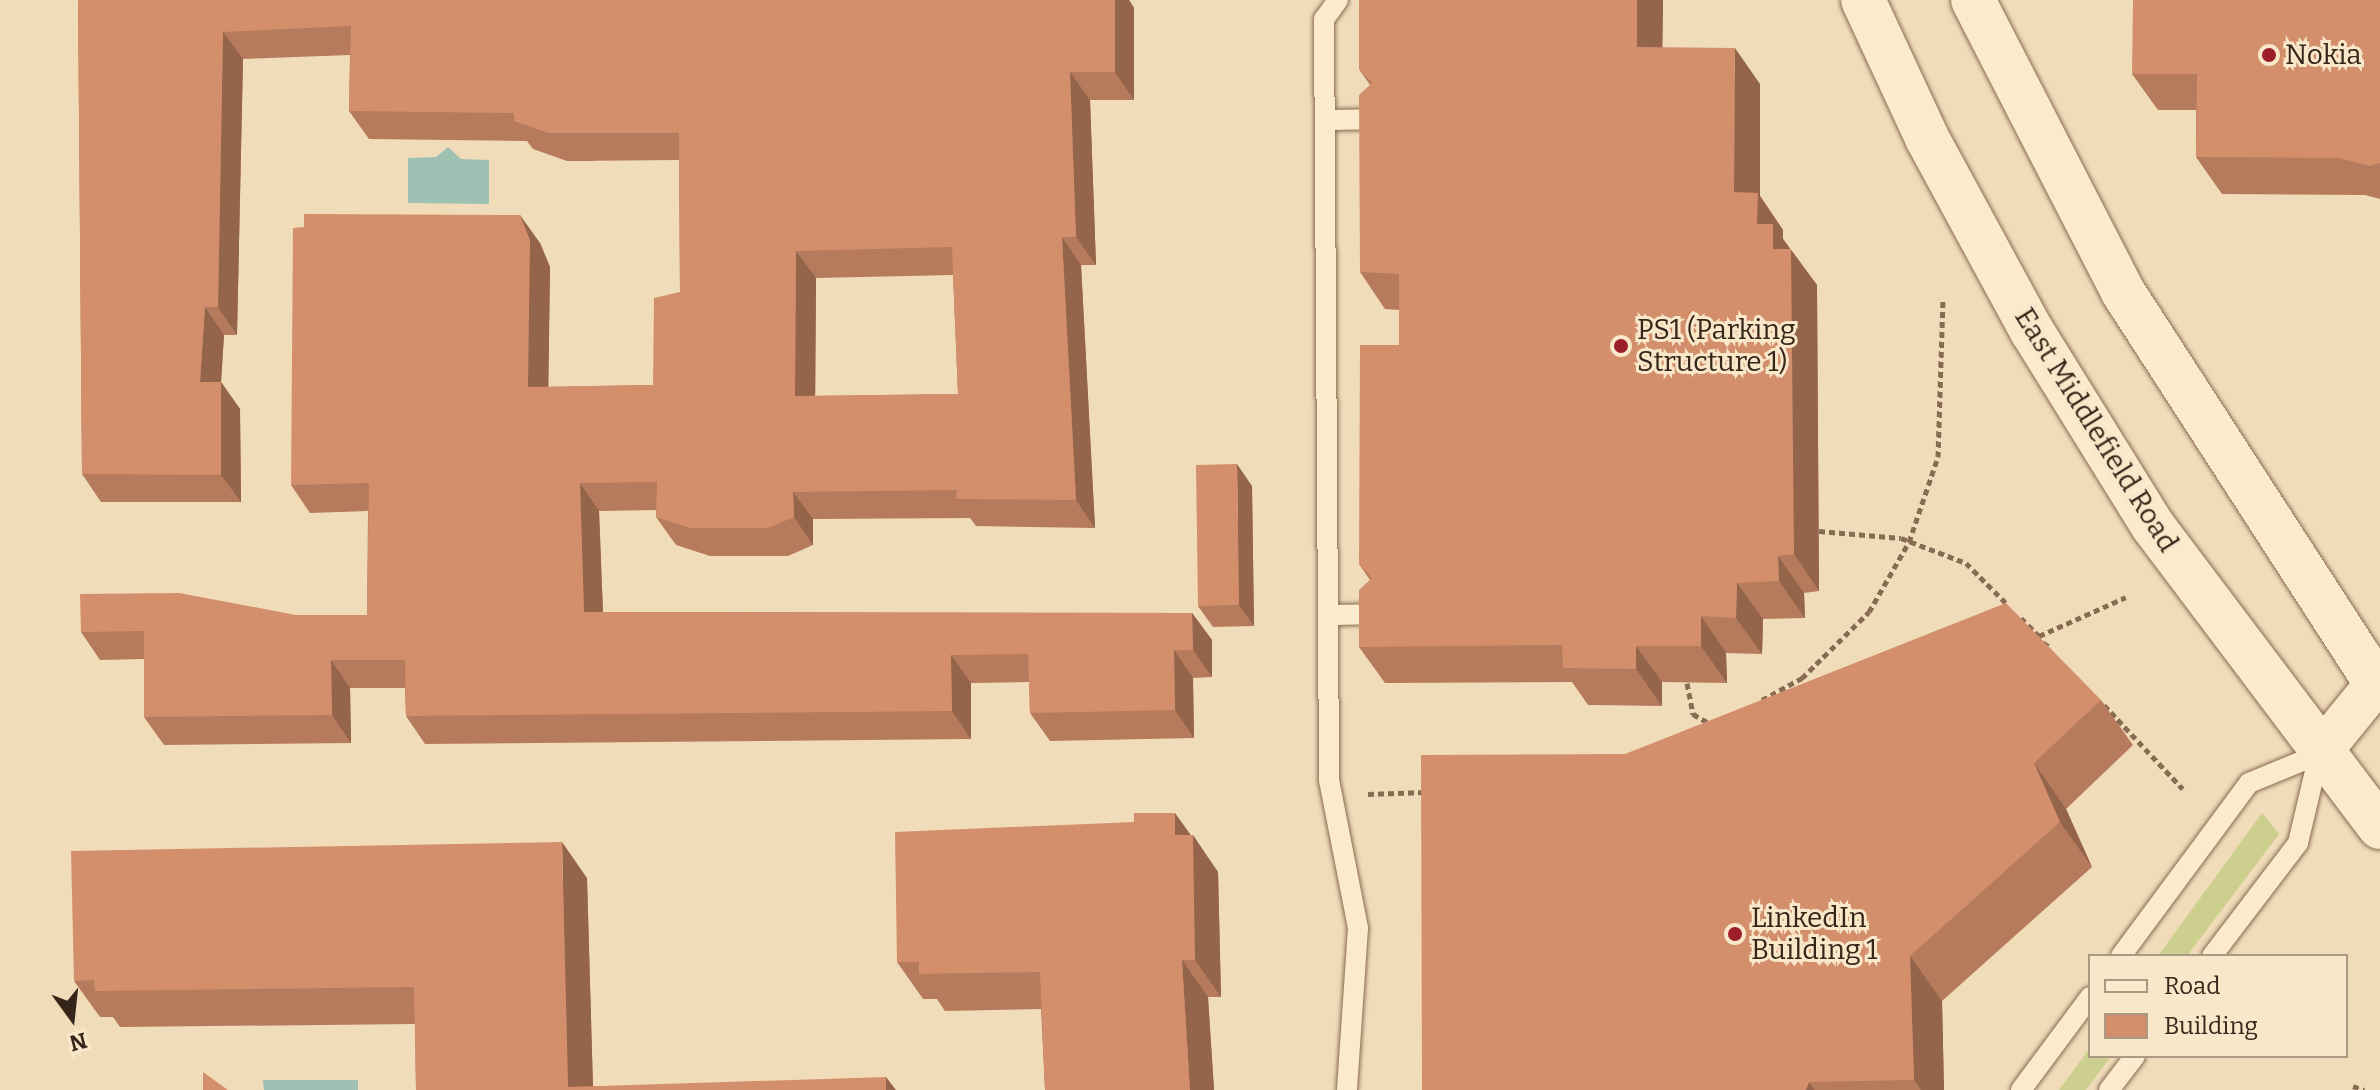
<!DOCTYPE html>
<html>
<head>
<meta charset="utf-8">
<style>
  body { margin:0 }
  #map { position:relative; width:2380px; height:1090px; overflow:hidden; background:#f1dcb9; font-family:Bitter,serif }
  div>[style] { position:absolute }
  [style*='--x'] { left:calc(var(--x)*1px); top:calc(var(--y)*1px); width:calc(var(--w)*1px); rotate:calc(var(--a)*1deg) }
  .green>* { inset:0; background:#cccf8d }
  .water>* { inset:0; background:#9ec1b4 }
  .path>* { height:5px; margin-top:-2.5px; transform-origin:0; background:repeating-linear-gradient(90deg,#886b53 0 6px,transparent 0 10px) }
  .roads { filter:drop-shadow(0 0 2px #886b53) drop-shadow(0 0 2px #886b53) }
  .service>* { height:20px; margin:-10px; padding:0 10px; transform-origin:10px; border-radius:10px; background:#fceacc }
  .minor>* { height:42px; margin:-21px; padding:0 21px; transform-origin:21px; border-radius:21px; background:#fceacc }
  .secondary>* { height:44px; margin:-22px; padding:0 22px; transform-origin:22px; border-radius:22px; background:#fceacc }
  .wall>* { inset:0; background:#b57b5c }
  .shaded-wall>* { inset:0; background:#94644b }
  .building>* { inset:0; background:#d38f6b }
  .dots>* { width:22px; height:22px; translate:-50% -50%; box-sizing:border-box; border:4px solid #f8e7c9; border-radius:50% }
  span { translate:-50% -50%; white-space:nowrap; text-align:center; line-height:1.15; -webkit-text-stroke:6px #f8e7c9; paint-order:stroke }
  .poi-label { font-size:28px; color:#362519 }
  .left { translate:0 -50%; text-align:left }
  .street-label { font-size:28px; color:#362519 }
  .legend { position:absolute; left:2088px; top:954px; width:260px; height:104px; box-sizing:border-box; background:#f8e7c9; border:2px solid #aa9983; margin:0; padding:10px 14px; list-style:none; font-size:24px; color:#362519 }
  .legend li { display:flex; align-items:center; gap:16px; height:40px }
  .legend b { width:40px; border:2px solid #aa9983 }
  .north { position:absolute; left:32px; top:978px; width:80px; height:80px; -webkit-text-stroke:6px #f8e7c9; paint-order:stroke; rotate:165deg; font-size:22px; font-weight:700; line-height:32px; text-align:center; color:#362519 }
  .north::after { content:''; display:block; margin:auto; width:28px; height:36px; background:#362519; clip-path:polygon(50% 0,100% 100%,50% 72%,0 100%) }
</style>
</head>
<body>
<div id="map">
  <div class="green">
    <div style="clip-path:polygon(2262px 813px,2279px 834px,2187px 956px,2158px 956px)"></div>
    <div style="clip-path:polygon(2090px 1048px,2090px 1056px,2111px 1056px,2086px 1090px,2059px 1090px)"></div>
  </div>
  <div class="water">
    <div style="clip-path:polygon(448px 147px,461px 159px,489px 160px,489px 204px,408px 203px,408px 158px,436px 157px)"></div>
    <div style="clip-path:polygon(263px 1080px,358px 1080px,358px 1090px,264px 1090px)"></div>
  </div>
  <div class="path">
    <div style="--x:1819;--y:531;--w:82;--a:4.9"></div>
    <div style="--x:1901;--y:538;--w:70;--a:21"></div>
    <div style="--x:1966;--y:563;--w:59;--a:45"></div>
    <div style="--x:2021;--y:618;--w:25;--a:45"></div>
    <div style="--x:2039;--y:636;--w:95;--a:-24.1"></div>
    <div style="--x:2035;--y:637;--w:19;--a:35"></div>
    <div style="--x:1687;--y:683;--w:32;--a:79"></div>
    <div style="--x:1693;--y:714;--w:20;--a:30"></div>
    <div style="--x:1762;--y:700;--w:46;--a:-28.8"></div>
    <div style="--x:1802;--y:678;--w:94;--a:-44.6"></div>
    <div style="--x:1869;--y:612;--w:81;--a:-60.3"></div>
    <div style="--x:1909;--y:542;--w:90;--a:-71.2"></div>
    <div style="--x:1938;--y:457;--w:157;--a:-88.2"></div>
    <div style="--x:2104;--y:705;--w:115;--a:46.8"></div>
    <div style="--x:1368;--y:794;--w:58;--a:-2"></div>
    <div style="--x:2353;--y:1086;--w:12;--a:20"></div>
  </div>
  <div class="roads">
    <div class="service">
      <div style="--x:1338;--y:0;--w:24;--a:126"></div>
      <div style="--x:1324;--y:19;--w:761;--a:89.62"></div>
      <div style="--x:1329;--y:780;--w:151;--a:78.9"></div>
      <div style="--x:1358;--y:928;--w:162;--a:93.9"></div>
      <div style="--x:1329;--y:120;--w:56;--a:-1"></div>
      <div style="--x:1331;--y:615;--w:54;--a:-1.1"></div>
      <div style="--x:2121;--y:956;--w:215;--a:-53.5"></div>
      <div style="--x:2249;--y:783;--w:76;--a:-22.5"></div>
      <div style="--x:2212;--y:956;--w:142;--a:-52.7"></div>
      <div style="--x:2298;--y:843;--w:91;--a:-76.7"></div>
      <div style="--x:2021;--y:1090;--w:116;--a:-53.4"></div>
      <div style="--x:2109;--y:1090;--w:43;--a:-52.6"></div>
    </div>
    <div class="minor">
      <div style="--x:2319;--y:754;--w:97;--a:-50.9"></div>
    </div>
    <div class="secondary">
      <div style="--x:1863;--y:0;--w:152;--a:65.1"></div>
      <div style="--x:1927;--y:138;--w:220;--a:61.5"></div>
      <div style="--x:2032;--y:331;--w:229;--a:58.2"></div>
      <div style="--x:2153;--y:526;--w:377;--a:53"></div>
      <div style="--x:1973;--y:0;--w:328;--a:62.8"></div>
      <div style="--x:2123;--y:292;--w:473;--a:57.1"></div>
    </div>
  </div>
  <div class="wall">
    <div style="clip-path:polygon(evenodd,78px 0,1129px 0,1134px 8px,1134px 100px,1090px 100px,1096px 265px,1081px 265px,1095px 528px,976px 526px,970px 518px,813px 519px,813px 545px,788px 556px,710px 556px,676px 545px,656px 517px,656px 510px,599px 511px,603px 612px,1192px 613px,1212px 640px,1212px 677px,1193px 678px,1194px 738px,1050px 741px,1030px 713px,1029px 682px,971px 683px,971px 739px,425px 744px,406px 716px,405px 688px,350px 688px,351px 743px,164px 745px,144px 717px,144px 659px,100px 660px,81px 632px,296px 615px,367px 615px,368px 511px,310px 513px,291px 485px,540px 243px,550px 267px,548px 387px,653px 385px,680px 292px,679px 160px,567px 161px,533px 149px,527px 141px,369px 139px,349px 111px,350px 55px,243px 59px,237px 335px,224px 335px,221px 382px,240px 409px,241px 502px,101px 502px,82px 474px,78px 0,953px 275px,958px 394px,815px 396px,816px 278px,953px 275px)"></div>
    <div style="clip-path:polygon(1663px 0,1662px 47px,1760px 84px,1760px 196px,1783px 230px,1783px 239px,1817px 285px,1819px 591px,1804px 593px,1805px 618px,1763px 619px,1762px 654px,1726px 653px,1727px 683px,1662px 682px,1662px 706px,1588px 705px,1572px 682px,1385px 683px,1359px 647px,1370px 580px,1359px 564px,1399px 345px,1399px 310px,1385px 309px,1360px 272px,1370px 85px,1359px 69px)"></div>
    <div style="clip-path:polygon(2380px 0,2380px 199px,2365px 195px,2222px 194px,2196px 157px,2196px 110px,2158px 110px,2132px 74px)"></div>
    <div style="clip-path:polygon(1252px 486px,1254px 626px,1213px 627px,1198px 606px)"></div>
    <div style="clip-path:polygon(2101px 700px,2133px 745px,2066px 809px,2092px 867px,1942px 1001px,1944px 1090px,1422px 1090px,1625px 754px)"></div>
    <div style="clip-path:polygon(1190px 835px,1218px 872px,1221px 997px,1208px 997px,1214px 1090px,1045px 1090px,1041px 1009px,945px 1011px,937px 999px,923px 999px,897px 962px)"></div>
    <div style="clip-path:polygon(587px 878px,593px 1086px,896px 1090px,416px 1090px,415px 1024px,120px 1027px,113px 1017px,100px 1017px,74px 981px)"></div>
  </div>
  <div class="shaded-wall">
    <div style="clip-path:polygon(1115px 0,1129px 0,1134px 8px,1134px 100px,1115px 72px)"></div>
    <div style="clip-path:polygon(1637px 0,1663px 0,1662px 83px,1637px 47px)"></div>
    <div style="clip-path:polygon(223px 32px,243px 59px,237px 335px,218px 307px)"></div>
    <div style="clip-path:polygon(1735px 48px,1760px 84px,1760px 196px,1783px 230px,1783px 239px,1817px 285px,1819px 591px,1794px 554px,1734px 192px)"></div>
    <div style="clip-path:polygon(1070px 72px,1090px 100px,1096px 265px,1076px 237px)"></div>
    <div style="clip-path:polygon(520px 215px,540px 243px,550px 267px,548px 415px,528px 387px)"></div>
    <div style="clip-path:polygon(1062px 237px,1081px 265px,1095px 528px,1076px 500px)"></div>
    <div style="clip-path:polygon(796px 251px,816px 278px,815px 424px,795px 396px)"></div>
    <div style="clip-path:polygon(205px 307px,224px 335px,221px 382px,240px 409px,241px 502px,221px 475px,200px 382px)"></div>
    <div style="clip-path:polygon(1237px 464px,1252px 486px,1254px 626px,1239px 605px)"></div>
    <div style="clip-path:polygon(580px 483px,599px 511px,604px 640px,584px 612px)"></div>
    <div style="clip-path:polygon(793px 492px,813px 519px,813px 545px,794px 517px)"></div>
    <div style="clip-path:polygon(1778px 556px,1804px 593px,1805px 618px,1779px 581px)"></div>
    <div style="clip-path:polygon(1737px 583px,1763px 619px,1762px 654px,1736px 618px)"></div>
    <div style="clip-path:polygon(1192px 613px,1212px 640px,1212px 677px,1193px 650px)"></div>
    <div style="clip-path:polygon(1701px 616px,1726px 653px,1727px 683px,1701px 646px)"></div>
    <div style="clip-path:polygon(1636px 646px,1662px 682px,1662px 706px,1636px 669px)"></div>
    <div style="clip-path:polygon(1174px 650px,1193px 678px,1194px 738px,1175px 710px)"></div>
    <div style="clip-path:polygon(951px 655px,971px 683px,971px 739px,952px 711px)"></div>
    <div style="clip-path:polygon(331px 660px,350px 688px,351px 743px,332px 715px)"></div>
    <div style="clip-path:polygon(2034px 763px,2066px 809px,2092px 867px,2060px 822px)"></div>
    <div style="clip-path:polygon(1175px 813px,1193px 838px,1193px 835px,1218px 872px,1221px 997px,1195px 960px,1175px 835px)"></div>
    <div style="clip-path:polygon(562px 842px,587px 878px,593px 1090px,568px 1087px)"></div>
    <div style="clip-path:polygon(1910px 956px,1942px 1001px,1944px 1090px,1921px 1090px,1914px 1080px)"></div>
    <div style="clip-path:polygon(1182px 960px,1208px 997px,1214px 1090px,1190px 1090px)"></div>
    <div style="clip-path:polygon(886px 1077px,896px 1090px,886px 1090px)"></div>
    <div style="clip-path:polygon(1809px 1082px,1814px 1090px,1806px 1090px)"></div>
  </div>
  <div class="building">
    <div style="clip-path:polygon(evenodd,78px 0,1115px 0,1115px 72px,1070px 72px,1076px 237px,1062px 237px,1076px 500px,956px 499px,957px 490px,793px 492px,794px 517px,768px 528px,690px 528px,656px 517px,657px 482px,580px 483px,584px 612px,1192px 613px,1193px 650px,1174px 650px,1175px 710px,1030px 713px,1028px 654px,951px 655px,952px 711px,406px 716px,405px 660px,331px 660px,332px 715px,144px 717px,144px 631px,81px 632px,80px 594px,179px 593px,296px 615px,367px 615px,369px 483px,291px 485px,293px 228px,304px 227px,304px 214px,520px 215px,530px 240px,528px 387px,653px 385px,654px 298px,680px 292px,679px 133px,548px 133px,514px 121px,514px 113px,349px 111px,351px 26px,223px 32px,218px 307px,205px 307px,200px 382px,221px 382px,221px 475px,82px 474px,78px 0,952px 247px,958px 394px,795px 396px,796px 251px,952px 247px)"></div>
    <div style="clip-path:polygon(1359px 0,1637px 0,1637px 47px,1735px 48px,1734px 192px,1758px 193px,1757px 224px,1773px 224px,1773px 249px,1791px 249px,1794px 554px,1778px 556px,1779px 581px,1737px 583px,1736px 618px,1701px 616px,1701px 646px,1636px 646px,1636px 669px,1563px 668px,1562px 645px,1359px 647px,1359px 590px,1372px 578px,1359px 564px,1360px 345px,1399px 345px,1399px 274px,1360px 272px,1359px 95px,1372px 83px,1359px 69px)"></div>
    <div style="clip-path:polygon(2133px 0,2380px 0,2380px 163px,2370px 166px,2339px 158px,2196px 157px,2197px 74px,2132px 74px)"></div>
    <div style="clip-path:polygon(1237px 464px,1239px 605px,1198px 606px,1196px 465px)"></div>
    <div style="clip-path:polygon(2006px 603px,2101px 700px,2034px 763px,2060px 822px,1910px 956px,1914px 1080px,1809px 1082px,1806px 1090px,1422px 1090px,1421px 755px,1625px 754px)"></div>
    <div style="clip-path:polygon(1134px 813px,1175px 813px,1175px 835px,1193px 835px,1195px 960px,1182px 960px,1190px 1090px,1045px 1090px,1040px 972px,919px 974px,919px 962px,897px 962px,895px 832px,1134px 822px)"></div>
    <div style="clip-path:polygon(562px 842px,568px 1087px,886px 1077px,886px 1090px,416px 1090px,414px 987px,95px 991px,94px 980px,74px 981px,71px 851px)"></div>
    <div style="clip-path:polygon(203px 1072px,228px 1090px,203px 1090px)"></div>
  </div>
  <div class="dots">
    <div style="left:2269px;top:55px;background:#9c1e28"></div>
    <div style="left:1621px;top:346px;background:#9c1e28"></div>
    <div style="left:1735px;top:934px;background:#9c1e28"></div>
  </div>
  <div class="poi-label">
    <span class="left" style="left:2285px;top:55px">Nokia</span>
    <span class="left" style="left:1637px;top:346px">PS1 (Parking<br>Structure 1)</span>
    <span class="left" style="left:1751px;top:934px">LinkedIn<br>Building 1</span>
  </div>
  <div class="street-label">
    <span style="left:2096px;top:430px;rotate:58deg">East Middlefield Road</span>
  </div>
  <ul class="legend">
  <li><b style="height:10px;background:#fceacc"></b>Road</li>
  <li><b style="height:22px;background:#d38f6b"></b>Building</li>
  </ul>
  <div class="north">N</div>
</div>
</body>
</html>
